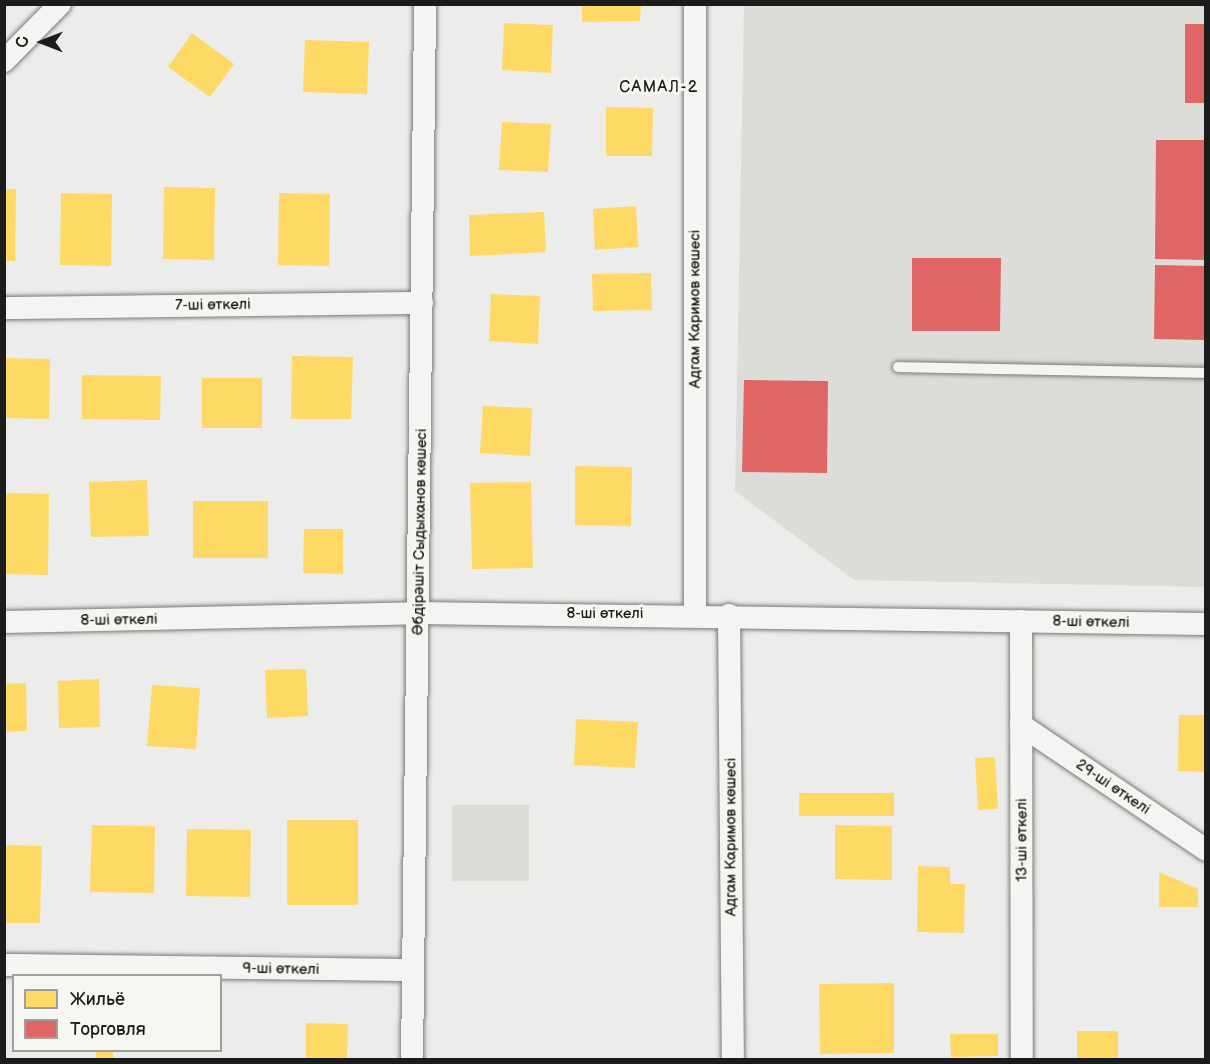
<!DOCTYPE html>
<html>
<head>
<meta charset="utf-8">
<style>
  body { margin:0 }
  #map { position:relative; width:1210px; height:1064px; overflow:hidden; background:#ececea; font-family:"Balsamiq Sans",sans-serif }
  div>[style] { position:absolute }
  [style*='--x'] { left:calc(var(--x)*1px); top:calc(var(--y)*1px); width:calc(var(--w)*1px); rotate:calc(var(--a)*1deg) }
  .built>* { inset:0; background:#dcdcd9 }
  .homes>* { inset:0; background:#ffd966 }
  .shops>* { inset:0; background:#e06666 }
  .roads { filter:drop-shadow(0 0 2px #7a7a79) drop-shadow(0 0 2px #7a7a79) }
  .service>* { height:10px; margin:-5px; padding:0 5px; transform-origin:5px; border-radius:5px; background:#f4f4f2 }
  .minor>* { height:22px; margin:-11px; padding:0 11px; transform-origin:11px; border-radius:11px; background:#f4f4f2 }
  span { translate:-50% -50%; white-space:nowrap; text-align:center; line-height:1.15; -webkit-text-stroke:6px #f6f6f2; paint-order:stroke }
  .street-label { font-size:15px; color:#1c1c1c }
  .neighbourhood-label { font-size:16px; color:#1c1c1c; letter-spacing:1.5px }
  .frame { position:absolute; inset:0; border:6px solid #1c1c1c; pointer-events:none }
  .legend { position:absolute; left:12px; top:974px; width:210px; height:78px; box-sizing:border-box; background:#f6f6f2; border:2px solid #9f9f9c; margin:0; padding:8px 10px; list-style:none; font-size:18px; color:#1c1c1c }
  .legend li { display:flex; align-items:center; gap:12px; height:30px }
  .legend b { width:30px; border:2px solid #9f9f9c }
  .north { position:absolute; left:12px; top:12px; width:60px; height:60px; -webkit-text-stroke:4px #f6f6f2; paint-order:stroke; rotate:270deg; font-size:16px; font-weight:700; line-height:24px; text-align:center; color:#1c1c1c }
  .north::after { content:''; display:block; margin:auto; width:21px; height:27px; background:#1c1c1c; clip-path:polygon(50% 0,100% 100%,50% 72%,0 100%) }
</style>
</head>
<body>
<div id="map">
  <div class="built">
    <div style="clip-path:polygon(744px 5px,1205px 5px,1205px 587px,854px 580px,735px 491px)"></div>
    <div style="clip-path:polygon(452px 805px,529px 805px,529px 881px,452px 881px)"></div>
  </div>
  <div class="homes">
    <div style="clip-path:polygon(582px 4px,641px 4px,640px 21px,582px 22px)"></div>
    <div style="clip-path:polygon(504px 23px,553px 25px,551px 73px,502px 70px)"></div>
    <div style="clip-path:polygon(192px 33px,234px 64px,210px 97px,168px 67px)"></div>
    <div style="clip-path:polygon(305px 40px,369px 42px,367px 94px,303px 92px)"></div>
    <div style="clip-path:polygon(606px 107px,653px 108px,652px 156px,606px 156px)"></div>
    <div style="clip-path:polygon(502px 122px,551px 124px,548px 172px,499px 170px)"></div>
    <div style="clip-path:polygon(164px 187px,215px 188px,214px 260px,163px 259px)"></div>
    <div style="clip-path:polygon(4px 189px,16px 189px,15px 261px,4px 261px)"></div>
    <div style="clip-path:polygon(61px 193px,112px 194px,111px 266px,60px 265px)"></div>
    <div style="clip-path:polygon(279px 193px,330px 194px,329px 266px,278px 265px)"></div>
    <div style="clip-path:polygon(636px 206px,638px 247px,595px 250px,593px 209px)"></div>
    <div style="clip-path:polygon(544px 212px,546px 252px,470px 256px,469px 215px)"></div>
    <div style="clip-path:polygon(651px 273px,652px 310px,593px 311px,592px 274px)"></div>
    <div style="clip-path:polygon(491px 294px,540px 296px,538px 344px,489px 341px)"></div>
    <div style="clip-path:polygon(292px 356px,353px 357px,351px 419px,291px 419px)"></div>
    <div style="clip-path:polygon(4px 358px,50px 359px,49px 419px,4px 418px)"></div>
    <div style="clip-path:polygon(82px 375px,161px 376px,160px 420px,82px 419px)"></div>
    <div style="clip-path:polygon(202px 378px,262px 378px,262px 428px,202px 428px)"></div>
    <div style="clip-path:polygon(483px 406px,532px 408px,530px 456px,480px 453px)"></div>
    <div style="clip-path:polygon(575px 466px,632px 467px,631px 526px,575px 525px)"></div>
    <div style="clip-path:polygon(147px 480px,149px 536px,91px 537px,89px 482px)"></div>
    <div style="clip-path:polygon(531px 482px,533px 568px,472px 569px,470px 483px)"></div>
    <div style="clip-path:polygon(4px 493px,49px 494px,48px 575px,4px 574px)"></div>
    <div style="clip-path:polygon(193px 501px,268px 501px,268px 558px,193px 558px)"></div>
    <div style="clip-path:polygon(304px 529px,343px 529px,343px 574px,303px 573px)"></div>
    <div style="clip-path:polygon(306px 669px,308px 716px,267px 718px,265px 670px)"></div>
    <div style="clip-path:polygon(99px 679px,100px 727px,59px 728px,58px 681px)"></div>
    <div style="clip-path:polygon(26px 683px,27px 731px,4px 732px,4px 684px)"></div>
    <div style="clip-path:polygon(152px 685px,200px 688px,196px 749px,147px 746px)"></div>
    <div style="clip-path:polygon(1179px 715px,1206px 715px,1206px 772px,1178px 771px)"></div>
    <div style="clip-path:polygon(576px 719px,638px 722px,635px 768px,574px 765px)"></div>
    <div style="clip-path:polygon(995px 757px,998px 809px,978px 810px,975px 758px)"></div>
    <div style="clip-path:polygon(799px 793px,894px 793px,894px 816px,799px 816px)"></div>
    <div style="clip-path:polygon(287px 820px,358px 820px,358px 905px,287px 905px)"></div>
    <div style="clip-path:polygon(92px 825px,155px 826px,154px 893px,90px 892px)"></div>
    <div style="clip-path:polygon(835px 825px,892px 826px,892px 880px,835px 879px)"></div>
    <div style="clip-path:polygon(187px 829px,251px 830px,250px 897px,186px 896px)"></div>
    <div style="clip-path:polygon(4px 845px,42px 846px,40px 923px,4px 923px)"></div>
    <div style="clip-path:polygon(918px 866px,950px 867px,950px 884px,965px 884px,964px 933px,917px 932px)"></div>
    <div style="clip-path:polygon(1159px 872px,1198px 889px,1198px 907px,1159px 907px)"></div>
    <div style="clip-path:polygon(894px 983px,894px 1053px,820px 1054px,819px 984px)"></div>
    <div style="clip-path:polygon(306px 1023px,348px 1024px,347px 1060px,306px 1060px)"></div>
    <div style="clip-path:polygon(1077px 1031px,1118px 1031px,1118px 1060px,1077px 1060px)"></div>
    <div style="clip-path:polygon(950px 1034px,998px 1034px,998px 1056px,951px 1057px)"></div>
    <div style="clip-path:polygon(96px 1050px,113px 1050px,113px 1060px,96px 1060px)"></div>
  </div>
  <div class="shops">
    <div style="clip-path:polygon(1185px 24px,1206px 24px,1206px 103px,1185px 103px)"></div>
    <div style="clip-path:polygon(1156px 140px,1206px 140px,1206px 260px,1155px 259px)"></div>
    <div style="clip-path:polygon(912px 258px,1001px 258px,1000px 331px,912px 331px)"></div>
    <div style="clip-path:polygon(1155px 265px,1206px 266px,1205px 340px,1154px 339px)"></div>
    <div style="clip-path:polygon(744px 380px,828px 381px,827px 473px,742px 472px)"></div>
  </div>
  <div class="roads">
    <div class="service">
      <div style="--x:898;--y:367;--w:308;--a:1.1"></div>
    </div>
    <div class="minor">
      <div style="--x:695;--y:4;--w:610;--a:90"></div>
      <div style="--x:4;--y:61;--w:80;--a:-45.5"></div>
      <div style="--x:4;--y:308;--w:418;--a:-0.7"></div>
      <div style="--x:729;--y:615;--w:445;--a:89.5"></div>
      <div style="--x:1021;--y:621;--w:439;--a:89.9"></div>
      <div style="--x:4;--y:622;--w:415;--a:-1.2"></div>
      <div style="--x:419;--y:613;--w:787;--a:0.8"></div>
      <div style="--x:1021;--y:725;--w:223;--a:34"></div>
      <div style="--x:4;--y:965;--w:409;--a:0.7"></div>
      <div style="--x:412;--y:1060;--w:1056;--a:-89.29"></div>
    </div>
  </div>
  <div class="street-label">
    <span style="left:213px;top:305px;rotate:-1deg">7-ші өткелі</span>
    <span style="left:695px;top:309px;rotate:-90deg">Адгам Каримов көшесі</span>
    <span style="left:420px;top:532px;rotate:-89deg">Әбдірәшіт Сыдыханов көшесі</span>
    <span style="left:605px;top:614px">8-ші өткелі</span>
    <span style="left:119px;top:620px;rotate:-1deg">8-ші өткелі</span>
    <span style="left:1091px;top:622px;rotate:1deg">8-ші өткелі</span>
    <span style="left:1113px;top:787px;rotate:34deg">29-ші өткелі</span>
    <span style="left:731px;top:837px;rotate:-90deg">Адгам Каримов көшесі</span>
    <span style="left:1022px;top:840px;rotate:-90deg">13-ші өткелі</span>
    <span style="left:281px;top:969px;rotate:1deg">9-ші өткелі</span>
  </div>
  <div class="neighbourhood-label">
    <span style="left:659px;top:88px">САМАЛ-2</span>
  </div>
  <div class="frame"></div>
  <ul class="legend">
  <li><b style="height:16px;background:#ffd966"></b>Жильё</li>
  <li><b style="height:16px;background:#e06666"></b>Торговля</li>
  </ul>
  <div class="north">С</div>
</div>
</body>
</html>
